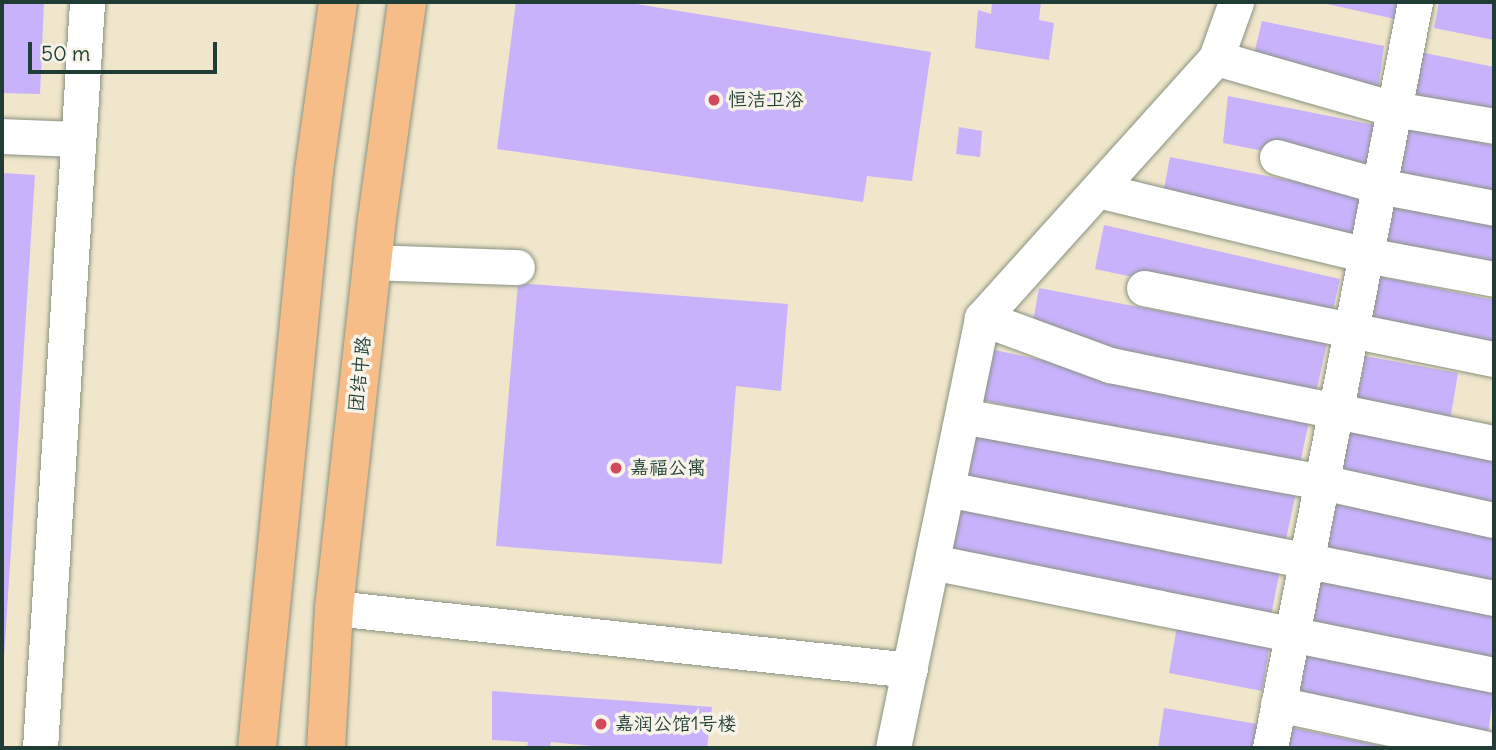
<!DOCTYPE html>
<html>
<head>
<meta charset="utf-8">
<style>
  body { margin:0 }
  #map { position:relative; width:1496px; height:750px; overflow:hidden; background:#f0e6cb; font-family:Delius,"LXGW WenKai TC",sans-serif }
  div>[style] { position:absolute }
  [style*='--x'] { left:calc(var(--x)*1px); top:calc(var(--y)*1px); width:calc(var(--w)*1px); rotate:calc(var(--a)*1deg) }
  .building>* { inset:0; background:#c9b2fc }
  .roads { filter:drop-shadow(0 0 2px #889280) drop-shadow(0 0 2px #889280) }
  .minor>* { height:35px; margin:-17.5px; padding:0 17.5px; transform-origin:17.5px; border-radius:17.5px; background:#fff }
  .major>* { height:38px; margin:-19px; padding:0 19px; transform-origin:19px; border-radius:19px; background:#f7bd88 }
  .dots>* { width:19px; height:19px; translate:-50% -50%; box-sizing:border-box; border:4px solid #f7f3e8; border-radius:50% }
  span { translate:-50% -50%; white-space:nowrap; text-align:center; line-height:1.15; -webkit-text-stroke:7px #f7f3e8; paint-order:stroke }
  .poi-label { font-size:19px; color:#1f3d34 }
  .left { translate:0 -50%; text-align:left }
  .street-label { font-size:19px; color:#1f3d34 }
  .frame { position:absolute; inset:0; border:4px solid #1f3d34; pointer-events:none }
  .scale { position:absolute; left:28px; top:42px; width:189px; height:32px; box-sizing:border-box; border:4px solid #1f3d34; border-top:0; padding-left:9px; font-size:21px; line-height:24px; white-space:nowrap; color:#1f3d34; -webkit-text-stroke:5px #f7f3e8; paint-order:stroke }
</style>
</head>
<body>
<div id="map">
  <div class="building">
    <div style="clip-path:polygon(2px 2px,44px 2px,40px 94px,2px 93px)"></div>
    <div style="clip-path:polygon(516px 2px,624px 2px,931px 52px,912px 181px,867px 176px,863px 202px,497px 149px)"></div>
    <div style="clip-path:polygon(992px 2px,1041px 2px,1039px 20px,1054px 23px,1049px 60px,975px 48px,978px 10px,991px 14px)"></div>
    <div style="clip-path:polygon(1318px 2px,1397px 2px,1395px 19px)"></div>
    <div style="clip-path:polygon(1439px 2px,1494px 2px,1494px 40px,1434px 28px)"></div>
    <div style="clip-path:polygon(1262px 21px,1384px 46px,1378px 89px,1252px 62px)"></div>
    <div style="clip-path:polygon(1420px 52px,1494px 67px,1494px 117px,1412px 101px)"></div>
    <div style="clip-path:polygon(1228px 96px,1380px 126px,1370px 172px,1223px 143px)"></div>
    <div style="clip-path:polygon(959px 127px,982px 131px,980px 157px,956px 154px)"></div>
    <div style="clip-path:polygon(1408px 128px,1494px 145px,1494px 195px,1399px 177px)"></div>
    <div style="clip-path:polygon(1170px 157px,1364px 195px,1353px 242px,1161px 205px)"></div>
    <div style="clip-path:polygon(2px 173px,35px 175px,4px 658px,2px 658px)"></div>
    <div style="clip-path:polygon(1390px 202px,1494px 223px,1494px 272px,1381px 250px)"></div>
    <div style="clip-path:polygon(1104px 225px,1340px 279px,1331px 319px,1095px 269px)"></div>
    <div style="clip-path:polygon(1376px 276px,1494px 300px,1494px 349px,1367px 324px)"></div>
    <div style="clip-path:polygon(518px 283px,788px 304px,781px 391px,736px 386px,722px 564px,496px 546px)"></div>
    <div style="clip-path:polygon(1039px 288px,1327px 343px,1316px 393px,1031px 333px)"></div>
    <div style="clip-path:polygon(990px 349px,1310px 417px,1299px 468px,982px 400px)"></div>
    <div style="clip-path:polygon(1365px 356px,1458px 373px,1450px 421px,1357px 402px)"></div>
    <div style="clip-path:polygon(977px 425px,1296px 493px,1285px 544px,968px 476px)"></div>
    <div style="clip-path:polygon(1347px 429px,1494px 458px,1494px 507px,1338px 477px)"></div>
    <div style="clip-path:polygon(961px 502px,1280px 570px,1270px 621px,952px 553px)"></div>
    <div style="clip-path:polygon(1331px 503px,1494px 535px,1494px 585px,1323px 552px)"></div>
    <div style="clip-path:polygon(1314px 579px,1494px 615px,1494px 664px,1306px 627px)"></div>
    <div style="clip-path:polygon(1177px 626px,1270px 643px,1262px 691px,1169px 673px)"></div>
    <div style="clip-path:polygon(1303px 654px,1494px 692px,1487px 740px,1295px 703px)"></div>
    <div style="clip-path:polygon(492px 691px,712px 707px,707px 748px,611px 748px,551px 742px,550px 748px,527px 748px,528px 742px,492px 740px)"></div>
    <div style="clip-path:polygon(1164px 708px,1257px 724px,1253px 748px,1158px 748px)"></div>
    <div style="clip-path:polygon(1288px 727px,1387px 747px,1386px 748px,1285px 748px)"></div>
  </div>
  <div class="roads">
    <div class="minor">
      <div style="--x:1216;--y:58;--w:185;--a:16"></div>
      <div style="--x:1394;--y:109;--w:101;--a:9.6"></div>
      <div style="--x:2;--y:136;--w:76;--a:2.3"></div>
      <div style="--x:1277;--y:157;--w:106;--a:15.9"></div>
      <div style="--x:1379;--y:186;--w:117;--a:10.8"></div>
      <div style="--x:1098;--y:190;--w:276;--a:13.6"></div>
      <div style="--x:1366;--y:255;--w:130;--a:10.6"></div>
      <div style="--x:372;--y:262;--w:145;--a:2"></div>
      <div style="--x:1144;--y:288;--w:357;--a:11.5"></div>
      <div style="--x:982;--y:318;--w:136;--a:20.2"></div>
      <div style="--x:1110;--y:365;--w:392;--a:11.5"></div>
      <div style="--x:962;--y:416;--w:366;--a:10.4"></div>
      <div style="--x:1322;--y:482;--w:176;--a:12.5"></div>
      <div style="--x:947;--y:489;--w:558;--a:11.27"></div>
      <div style="--x:932;--y:562;--w:573;--a:11.37"></div>
      <div style="--x:334;--y:608;--w:579;--a:6.14"></div>
      <div style="--x:1278;--y:704;--w:211;--a:12.1"></div>
      <div style="--x:40;--y:748;--w:747;--a:-86.39"></div>
      <div style="--x:893;--y:748;--w:439;--a:-78.3"></div>
      <div style="--x:982;--y:318;--w:350;--a:-48"></div>
      <div style="--x:1216;--y:58;--w:59;--a:-70.3"></div>
      <div style="--x:1270;--y:748;--w:760;--a:-79"></div>
    </div>
    <div class="major">
      <div style="--x:257;--y:748;--w:580;--a:-84.36"></div>
      <div style="--x:314;--y:171;--w:171;--a:-81.9"></div>
      <div style="--x:326;--y:748;--w:140;--a:-86.7"></div>
      <div style="--x:334;--y:608;--w:391;--a:-83.7"></div>
      <div style="--x:377;--y:219;--w:219;--a:-82.1"></div>
    </div>
  </div>
  <div class="dots">
    <div style="left:714px;top:100px;background:#d1495b"></div>
    <div style="left:616px;top:468px;background:#d1495b"></div>
    <div style="left:601px;top:724px;background:#d1495b"></div>
  </div>
  <div class="poi-label">
    <span class="left" style="left:728px;top:100px">恒洁卫浴</span>
    <span class="left" style="left:630px;top:468px">嘉福公寓</span>
    <span class="left" style="left:615px;top:724px">嘉润公馆1号楼</span>
  </div>
  <div class="street-label">
    <span style="left:360px;top:374px;rotate:-84deg">团结中路</span>
  </div>
  <div class="frame"></div>
  <div class="scale">50 m</div>
</div>
</body>
</html>
